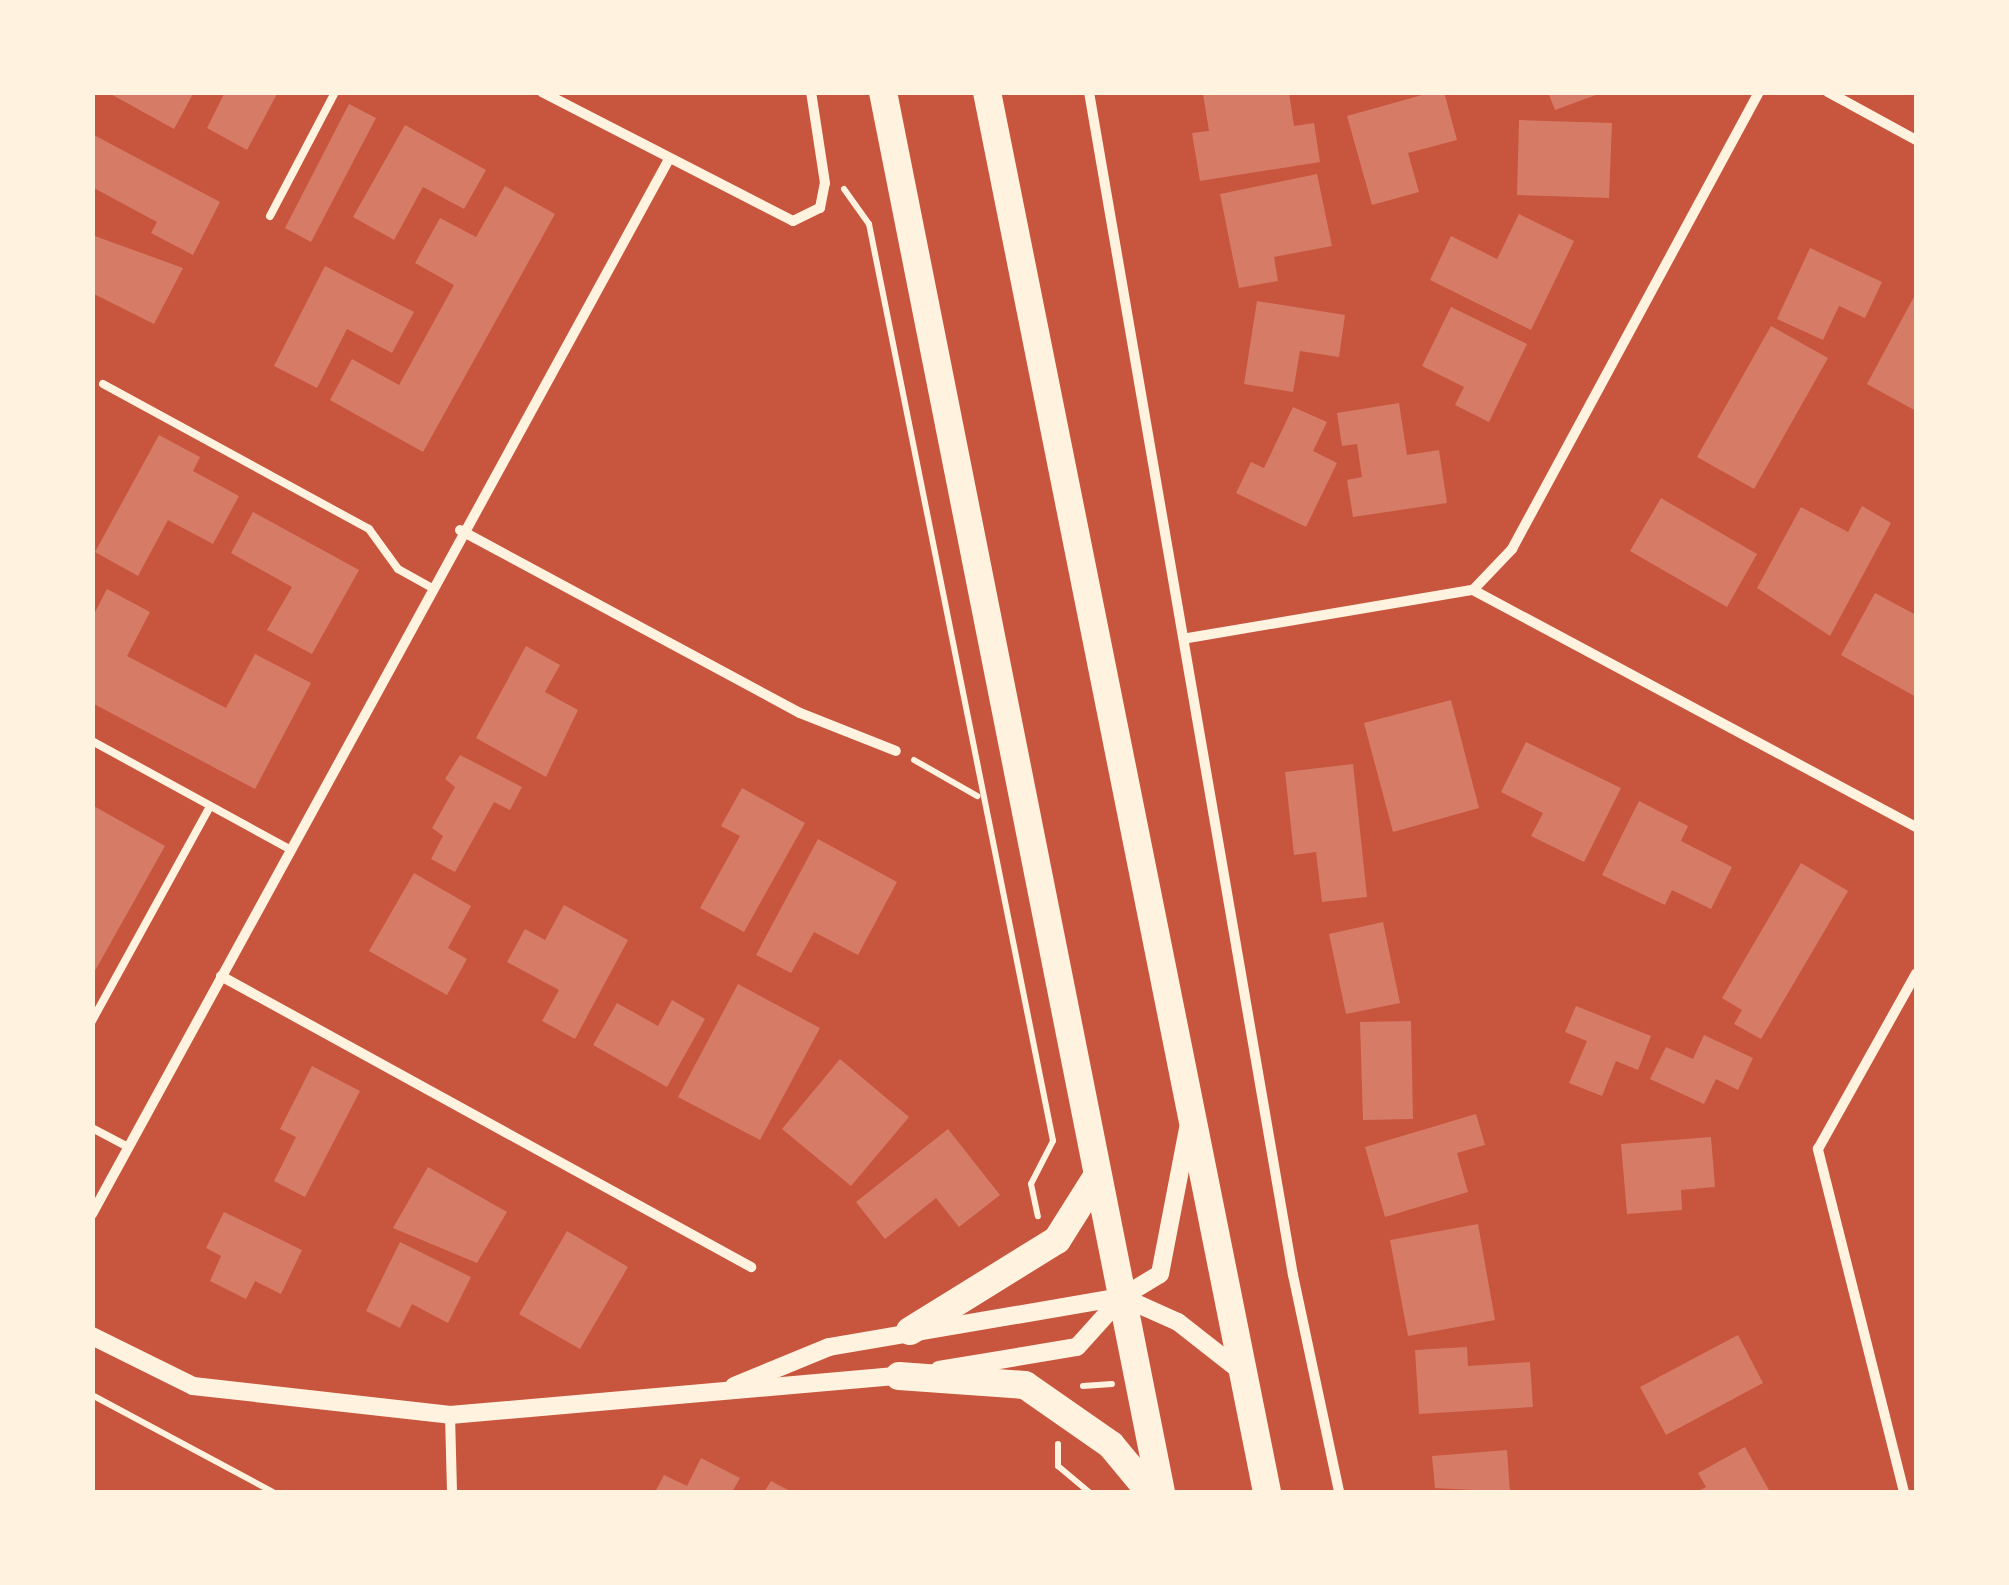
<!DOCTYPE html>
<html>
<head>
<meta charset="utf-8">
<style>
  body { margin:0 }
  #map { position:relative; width:2009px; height:1585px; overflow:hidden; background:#c8553d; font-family:"PT Sans Narrow",sans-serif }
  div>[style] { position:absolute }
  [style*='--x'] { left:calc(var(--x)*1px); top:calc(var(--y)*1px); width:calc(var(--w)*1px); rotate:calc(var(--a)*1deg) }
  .building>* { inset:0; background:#d67c66 }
  .path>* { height:6px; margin:-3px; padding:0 3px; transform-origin:3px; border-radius:3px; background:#fff3e0 }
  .service>* { height:8px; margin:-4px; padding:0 4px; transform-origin:4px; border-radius:4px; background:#fff3e0 }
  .minor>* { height:10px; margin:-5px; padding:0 5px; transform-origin:5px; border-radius:5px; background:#fff3e0 }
  .tertiary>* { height:18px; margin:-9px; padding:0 9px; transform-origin:9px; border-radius:9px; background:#fff3e0 }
  .trunk>* { height:28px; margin:-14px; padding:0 14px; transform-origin:14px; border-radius:14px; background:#fff3e0 }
  span { translate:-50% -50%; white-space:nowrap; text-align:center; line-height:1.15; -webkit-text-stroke:10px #fff3e0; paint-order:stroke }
  .frame { position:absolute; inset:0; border:95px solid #fff3e0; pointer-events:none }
</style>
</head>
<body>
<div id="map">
  <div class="building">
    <div style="clip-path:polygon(107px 92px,194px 92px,174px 129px)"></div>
    <div style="clip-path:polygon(225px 92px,278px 92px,247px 150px,207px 128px)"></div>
    <div style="clip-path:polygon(1289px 92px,1294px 126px,1314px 123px,1320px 162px,1200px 181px,1192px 133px,1209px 131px,1203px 94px)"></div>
    <div style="clip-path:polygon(1433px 92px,1444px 92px,1457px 140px,1408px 153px,1419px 192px,1372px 205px,1347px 116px)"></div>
    <div style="clip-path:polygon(1548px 92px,1601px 92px,1601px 93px,1555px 110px)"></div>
    <div style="clip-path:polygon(349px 104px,376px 118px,311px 242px,285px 228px)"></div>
    <div style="clip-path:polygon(1519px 120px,1612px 123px,1609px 198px,1517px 195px)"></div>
    <div style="clip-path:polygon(405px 125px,486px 170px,464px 209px,423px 187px,394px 240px,353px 217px)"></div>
    <div style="clip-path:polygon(92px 134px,220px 202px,193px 255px,151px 233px,157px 222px,92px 187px)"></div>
    <div style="clip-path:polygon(1317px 174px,1332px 246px,1274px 257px,1278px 281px,1239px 288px,1220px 194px)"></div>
    <div style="clip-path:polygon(505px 186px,555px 214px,423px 452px,330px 400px,352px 359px,399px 385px,454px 285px,415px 263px,440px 218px,476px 237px)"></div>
    <div style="clip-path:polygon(1519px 214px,1574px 241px,1531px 330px,1430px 280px,1451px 236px,1497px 259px)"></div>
    <div style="clip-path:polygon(92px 235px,183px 268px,154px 324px,92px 293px)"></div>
    <div style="clip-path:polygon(1810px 248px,1882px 282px,1865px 318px,1839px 306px,1823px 340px,1777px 319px)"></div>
    <div style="clip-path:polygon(325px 266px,414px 312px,392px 353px,347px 329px,317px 388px,274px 366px)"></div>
    <div style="clip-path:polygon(1916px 293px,1916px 411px,1867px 384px)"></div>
    <div style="clip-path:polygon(1257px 301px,1345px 315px,1339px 357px,1300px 351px,1293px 392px,1244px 384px)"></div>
    <div style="clip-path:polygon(1451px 307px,1527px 344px,1489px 422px,1455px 405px,1464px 387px,1422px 366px)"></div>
    <div style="clip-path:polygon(1771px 326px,1828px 358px,1754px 489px,1697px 457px)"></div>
    <div style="clip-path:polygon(1399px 403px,1407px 455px,1439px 450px,1447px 503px,1353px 517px,1347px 480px,1362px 477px,1357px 444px,1342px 446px,1337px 413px)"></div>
    <div style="clip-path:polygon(1293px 407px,1327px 422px,1313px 451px,1337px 463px,1306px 527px,1236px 493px,1251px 462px,1264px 468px)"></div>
    <div style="clip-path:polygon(159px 435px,200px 457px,193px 471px,239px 496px,213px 544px,168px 520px,138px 576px,95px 552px)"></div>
    <div style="clip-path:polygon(1661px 498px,1757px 554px,1727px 607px,1630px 551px)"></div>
    <div style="clip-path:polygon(1862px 506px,1891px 523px,1830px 636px,1757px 588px,1801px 507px,1848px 532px)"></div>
    <div style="clip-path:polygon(253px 512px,359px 570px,312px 654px,267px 630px,292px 587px,231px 553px)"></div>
    <div style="clip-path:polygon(107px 589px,150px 612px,127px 656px,226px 708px,255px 654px,311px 683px,255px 789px,92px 703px,92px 618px)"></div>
    <div style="clip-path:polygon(1875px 593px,1916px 615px,1916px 697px,1841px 655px)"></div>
    <div style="clip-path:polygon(526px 646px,560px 665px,545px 692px,578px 710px,546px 777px,476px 738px)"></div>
    <div style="clip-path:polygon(1451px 700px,1479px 808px,1393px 832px,1364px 723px)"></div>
    <div style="clip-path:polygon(1526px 742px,1621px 788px,1584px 862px,1531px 836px,1543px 813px,1501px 792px)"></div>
    <div style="clip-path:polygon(460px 755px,522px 787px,510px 810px,494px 802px,455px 872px,431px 859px,443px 836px,432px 828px,455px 787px,445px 779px)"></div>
    <div style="clip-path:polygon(1353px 764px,1367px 897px,1322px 902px,1316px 852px,1294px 855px,1285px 772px)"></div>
    <div style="clip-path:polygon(742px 788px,805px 823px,744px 932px,700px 908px,740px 836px,721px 826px)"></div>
    <div style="clip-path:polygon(1639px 801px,1688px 826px,1681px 841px,1732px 867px,1711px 909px,1672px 890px,1665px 905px,1602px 875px)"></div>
    <div style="clip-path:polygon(92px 805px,165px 846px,92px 976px)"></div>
    <div style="clip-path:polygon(818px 839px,897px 882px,858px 955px,814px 932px,791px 973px,756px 955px)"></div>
    <div style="clip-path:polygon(1801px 863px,1848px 891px,1761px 1039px,1734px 1024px,1742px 1010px,1722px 998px)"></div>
    <div style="clip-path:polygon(414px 873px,471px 906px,448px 948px,467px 959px,447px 995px,369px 951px)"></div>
    <div style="clip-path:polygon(564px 905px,628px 940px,575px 1039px,542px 1021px,559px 990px,507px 962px,525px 929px,545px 940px)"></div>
    <div style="clip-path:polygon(1383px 922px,1400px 1003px,1346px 1014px,1329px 934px)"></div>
    <div style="clip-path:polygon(738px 984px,820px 1028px,760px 1140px,678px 1097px)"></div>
    <div style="clip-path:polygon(672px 1000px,705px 1019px,667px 1087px,593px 1045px,617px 1003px,658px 1026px)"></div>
    <div style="clip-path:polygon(1576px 1006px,1651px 1036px,1638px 1070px,1616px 1061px,1602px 1096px,1569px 1083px,1587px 1041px,1565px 1032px)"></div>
    <div style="clip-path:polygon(1411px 1021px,1413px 1119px,1363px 1120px,1360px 1022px)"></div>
    <div style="clip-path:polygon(1704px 1035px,1753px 1058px,1738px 1090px,1716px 1079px,1704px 1104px,1650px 1079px,1666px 1047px,1693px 1059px)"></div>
    <div style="clip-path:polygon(840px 1059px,909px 1117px,851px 1186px,782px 1129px)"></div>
    <div style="clip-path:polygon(312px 1066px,360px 1091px,305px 1197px,274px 1181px,296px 1137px,280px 1129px)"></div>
    <div style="clip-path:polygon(1476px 1114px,1485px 1145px,1457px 1153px,1468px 1192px,1385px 1217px,1365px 1147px)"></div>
    <div style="clip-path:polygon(948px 1129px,1000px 1195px,959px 1227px,936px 1198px,885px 1239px,856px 1202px)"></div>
    <div style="clip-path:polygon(1711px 1137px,1715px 1187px,1681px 1190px,1682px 1210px,1627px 1214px,1621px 1144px)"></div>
    <div style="clip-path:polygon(428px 1167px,507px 1212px,477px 1263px,393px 1228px)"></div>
    <div style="clip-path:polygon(224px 1212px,302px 1250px,281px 1294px,255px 1281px,246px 1299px,210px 1281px,221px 1256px,206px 1248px)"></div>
    <div style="clip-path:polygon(1478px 1224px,1495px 1320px,1408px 1336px,1390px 1240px)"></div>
    <div style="clip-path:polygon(567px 1231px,628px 1267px,580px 1349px,519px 1314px)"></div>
    <div style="clip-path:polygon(400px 1242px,471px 1277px,448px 1323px,412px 1304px,400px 1328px,366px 1311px)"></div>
    <div style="clip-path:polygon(1738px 1335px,1763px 1383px,1666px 1435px,1640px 1387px)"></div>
    <div style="clip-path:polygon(1467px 1347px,1468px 1366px,1530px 1362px,1533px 1407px,1419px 1414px,1415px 1350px)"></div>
    <div style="clip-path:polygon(1745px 1447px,1770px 1492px,1696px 1492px,1706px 1487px,1698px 1473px)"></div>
    <div style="clip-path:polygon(1507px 1450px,1510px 1492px,1435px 1488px,1432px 1456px)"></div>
    <div style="clip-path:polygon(701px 1458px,740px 1478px,732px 1492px,655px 1492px,664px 1475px,687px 1486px)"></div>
    <div style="clip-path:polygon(771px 1481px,792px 1492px,764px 1492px)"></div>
  </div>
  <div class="path">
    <div style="--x:844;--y:189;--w:43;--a:54.5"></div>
    <div style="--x:869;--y:224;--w:935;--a:78.65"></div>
    <div style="--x:1053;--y:1141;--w:48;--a:117.1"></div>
    <div style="--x:1031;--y:1184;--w:33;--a:78"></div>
    <div style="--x:914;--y:760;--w:73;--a:29.7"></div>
    <div style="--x:1083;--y:1386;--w:29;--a:-4"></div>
    <div style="--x:92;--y:1395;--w:205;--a:28.2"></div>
    <div style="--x:1058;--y:1444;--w:22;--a:90"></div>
    <div style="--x:1058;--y:1466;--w:40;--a:40"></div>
  </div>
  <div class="service">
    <div style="--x:270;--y:216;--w:140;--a:-62.3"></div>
    <div style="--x:103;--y:384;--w:303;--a:28.6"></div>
    <div style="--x:369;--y:529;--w:49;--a:54.1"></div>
    <div style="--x:398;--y:569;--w:37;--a:29"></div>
    <div style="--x:92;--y:741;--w:225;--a:28.7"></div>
    <div style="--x:92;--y:1021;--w:245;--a:-61.2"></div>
    <div style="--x:92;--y:1128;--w:41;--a:27.8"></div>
  </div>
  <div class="minor">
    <div style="--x:542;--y:92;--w:282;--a:27.2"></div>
    <div style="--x:793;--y:221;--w:30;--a:-26"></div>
    <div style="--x:820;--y:208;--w:25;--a:-79"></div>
    <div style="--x:825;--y:183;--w:92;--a:-98.7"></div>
    <div style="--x:1089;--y:92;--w:1200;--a:80.22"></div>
    <div style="--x:1293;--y:1275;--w:222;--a:78"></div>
    <div style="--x:1828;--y:92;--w:100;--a:28.6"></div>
    <div style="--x:460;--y:530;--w:386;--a:28.3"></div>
    <div style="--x:800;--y:713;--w:103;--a:21.6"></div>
    <div style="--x:1473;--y:590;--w:502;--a:28.15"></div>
    <div style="--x:1188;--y:638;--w:289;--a:-9.6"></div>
    <div style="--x:1473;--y:590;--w:57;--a:-46.4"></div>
    <div style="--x:1512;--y:549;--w:519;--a:-61.61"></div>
    <div style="--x:221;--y:976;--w:605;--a:28.77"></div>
    <div style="--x:92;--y:1214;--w:1200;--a:-61.32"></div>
    <div style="--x:450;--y:1415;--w:77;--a:88.5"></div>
    <div style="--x:1904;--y:1492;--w:354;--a:-104.1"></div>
    <div style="--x:1818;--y:1149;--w:201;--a:-60.8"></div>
  </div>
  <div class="tertiary">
    <div style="--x:92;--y:1336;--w:113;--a:26.3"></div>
    <div style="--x:193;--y:1386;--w:259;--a:6.4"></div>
    <div style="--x:450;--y:1415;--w:461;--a:-5"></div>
    <div style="--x:939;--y:1370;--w:140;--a:-9.5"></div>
    <div style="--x:1077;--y:1347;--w:67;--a:-48"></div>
    <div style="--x:1122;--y:1297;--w:44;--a:-31.2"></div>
    <div style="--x:1160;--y:1274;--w:148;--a:-79.1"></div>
    <div style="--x:734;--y:1386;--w:103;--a:-22.3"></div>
    <div style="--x:829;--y:1347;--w:297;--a:-9.7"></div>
    <div style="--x:1122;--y:1297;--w:61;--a:24.1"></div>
    <div style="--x:1178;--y:1322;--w:83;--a:38.1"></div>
  </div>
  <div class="trunk">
    <div style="--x:883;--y:92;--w:1427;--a:78.77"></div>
    <div style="--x:987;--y:92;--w:1428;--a:78.69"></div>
    <div style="--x:910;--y:1331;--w:173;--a:-31.8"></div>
    <div style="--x:1057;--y:1240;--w:73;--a:-57.8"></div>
    <div style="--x:899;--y:1376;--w:126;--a:4.1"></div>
    <div style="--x:1025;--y:1385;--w:105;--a:34.9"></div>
    <div style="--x:1111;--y:1445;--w:61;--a:50.3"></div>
  </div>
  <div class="frame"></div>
</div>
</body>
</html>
